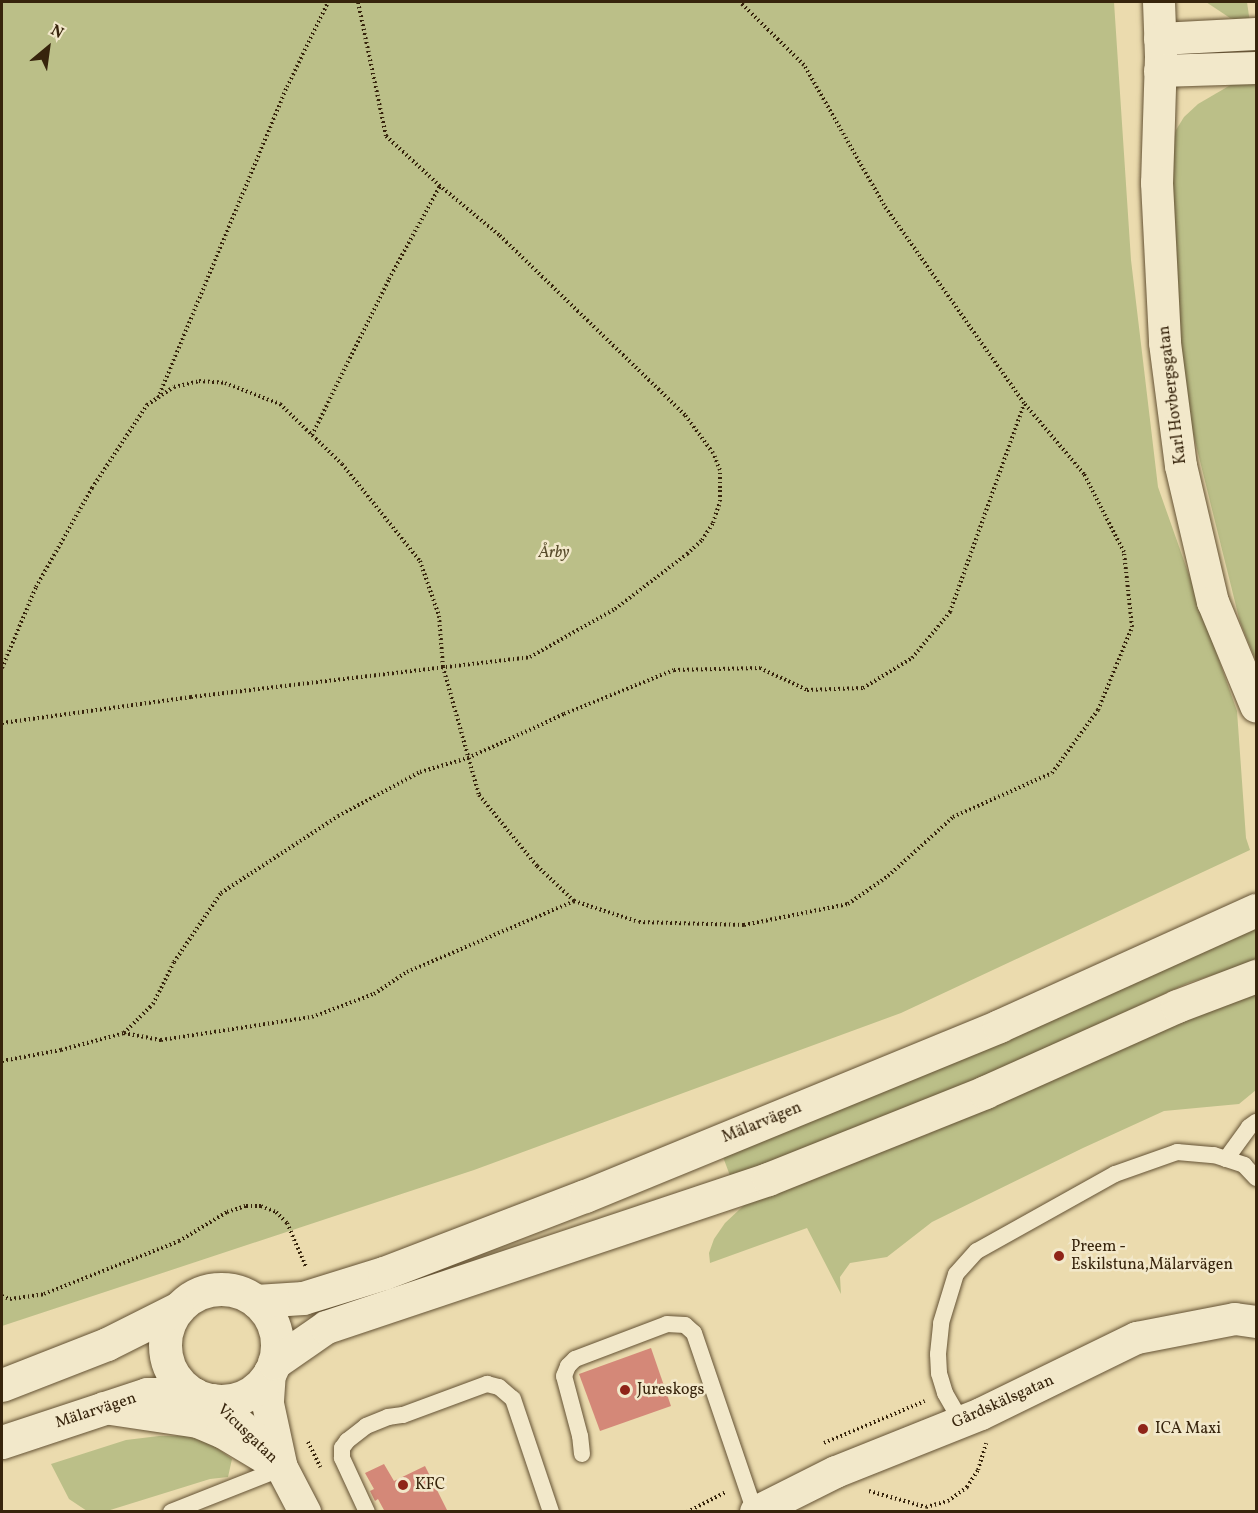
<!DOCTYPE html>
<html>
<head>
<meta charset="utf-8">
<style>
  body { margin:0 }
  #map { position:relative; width:1258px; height:1513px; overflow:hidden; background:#ebdbae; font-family:Vollkorn,serif }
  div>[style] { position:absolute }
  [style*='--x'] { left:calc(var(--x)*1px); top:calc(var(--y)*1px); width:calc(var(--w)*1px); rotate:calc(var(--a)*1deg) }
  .green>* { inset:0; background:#bbbf88 }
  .building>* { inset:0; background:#d48878 }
  .path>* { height:4px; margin-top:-2px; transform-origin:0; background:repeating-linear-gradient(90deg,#37240c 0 1.5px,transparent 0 4.5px) }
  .roads { filter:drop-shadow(0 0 2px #645234) drop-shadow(0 0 2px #645234) }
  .service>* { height:16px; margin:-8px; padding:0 8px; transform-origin:8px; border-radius:8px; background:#f2e8ca }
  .minor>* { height:32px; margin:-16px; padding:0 16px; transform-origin:16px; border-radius:16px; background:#f2e8ca }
  .secondary>* { height:33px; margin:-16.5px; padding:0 16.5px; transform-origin:16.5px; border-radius:16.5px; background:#f2e8ca }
  .secondary>.ring { margin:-16.5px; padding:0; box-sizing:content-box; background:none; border:33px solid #f2e8ca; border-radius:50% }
  .dots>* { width:16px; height:16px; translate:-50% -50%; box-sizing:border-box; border:3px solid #f2e8ca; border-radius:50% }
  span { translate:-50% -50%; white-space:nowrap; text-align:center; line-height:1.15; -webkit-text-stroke:5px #f2e8ca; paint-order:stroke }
  .street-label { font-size:16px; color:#37240c }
  .park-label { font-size:16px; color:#584b2b; font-style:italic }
  .poi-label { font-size:16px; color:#37240c }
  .left { translate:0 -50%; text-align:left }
  .frame { position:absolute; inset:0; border:3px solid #37240c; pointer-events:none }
  .north { position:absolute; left:18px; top:18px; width:60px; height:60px; -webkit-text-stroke:4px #f2e8ca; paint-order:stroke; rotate:29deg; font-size:16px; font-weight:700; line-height:24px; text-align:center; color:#37240c }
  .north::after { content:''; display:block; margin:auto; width:21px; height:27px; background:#37240c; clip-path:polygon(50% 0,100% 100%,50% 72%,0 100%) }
</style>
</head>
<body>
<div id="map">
  <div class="green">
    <div style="clip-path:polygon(2px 2px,1114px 2px,1131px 260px,1158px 487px,1237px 711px,1246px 838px,1250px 850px,901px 1013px,474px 1170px,2px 1326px)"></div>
    <div style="clip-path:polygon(1206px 2px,1247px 2px,1250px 23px,1230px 18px)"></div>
    <div style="clip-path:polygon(1256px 81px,1256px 661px,1240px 622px,1192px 429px,1180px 352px,1171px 146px,1176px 130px,1184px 117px,1198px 104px,1234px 83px)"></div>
    <div style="clip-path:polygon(1256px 922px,1256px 961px,1188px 983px,989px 1074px,732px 1181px,723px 1157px)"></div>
    <div style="clip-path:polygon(1256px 993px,1256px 1090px,1239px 1104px,1164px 1111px,1083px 1148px,932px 1222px,887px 1257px,850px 1263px,840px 1277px,841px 1294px,807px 1228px,710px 1263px,709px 1253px,714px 1239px,725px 1223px,755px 1195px,928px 1134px,1223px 1002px)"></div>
    <div style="clip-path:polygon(159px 1436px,186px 1436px,210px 1443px,232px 1459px,228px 1477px,210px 1479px,107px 1511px,87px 1511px,69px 1499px,51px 1464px,126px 1440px)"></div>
  </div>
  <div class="building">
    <div style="clip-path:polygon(651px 1348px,671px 1406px,600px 1431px,579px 1374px)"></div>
    <div style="clip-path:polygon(384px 1464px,394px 1481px,425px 1466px,448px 1512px,385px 1512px,378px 1499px,375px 1501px,370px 1491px,374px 1489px,365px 1473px)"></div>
  </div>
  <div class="path">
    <div style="--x:158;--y:398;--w:337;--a:-67.5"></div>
    <div style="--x:287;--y:87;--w:94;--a:-64.2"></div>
    <div style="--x:312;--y:435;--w:174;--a:-63.7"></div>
    <div style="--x:389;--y:279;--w:106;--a:-61.3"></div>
    <div style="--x:2;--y:668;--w:88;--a:-67.2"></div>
    <div style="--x:36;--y:587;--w:114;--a:-60.5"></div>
    <div style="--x:92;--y:488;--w:100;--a:-56.5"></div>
    <div style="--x:147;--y:405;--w:32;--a:-34"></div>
    <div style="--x:174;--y:387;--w:26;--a:-13"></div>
    <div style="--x:199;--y:381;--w:26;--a:4"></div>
    <div style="--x:225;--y:383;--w:59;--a:20.9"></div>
    <div style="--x:280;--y:404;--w:86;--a:44.1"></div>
    <div style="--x:342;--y:464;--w:124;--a:51.2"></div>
    <div style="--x:420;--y:561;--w:58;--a:70.9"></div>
    <div style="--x:439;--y:616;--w:51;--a:85.5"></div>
    <div style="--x:443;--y:667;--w:133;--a:74.3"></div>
    <div style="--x:479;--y:795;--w:92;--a:50.8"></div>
    <div style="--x:537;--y:866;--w:51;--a:43.4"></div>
    <div style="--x:574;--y:901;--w:68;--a:17.9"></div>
    <div style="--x:639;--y:922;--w:105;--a:1.6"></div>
    <div style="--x:744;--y:925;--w:106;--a:-11.4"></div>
    <div style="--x:848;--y:904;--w:49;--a:-35"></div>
    <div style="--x:888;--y:876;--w:88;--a:-42.2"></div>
    <div style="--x:953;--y:817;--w:108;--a:-24"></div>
    <div style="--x:1052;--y:773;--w:78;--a:-53.9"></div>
    <div style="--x:1098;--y:710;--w:90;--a:-67.7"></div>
    <div style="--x:1132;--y:627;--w:75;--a:-96.1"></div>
    <div style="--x:1124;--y:552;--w:88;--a:-117.1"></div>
    <div style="--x:1084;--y:474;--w:93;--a:-130.2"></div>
    <div style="--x:1024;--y:403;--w:242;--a:-125.3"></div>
    <div style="--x:884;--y:205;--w:161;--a:-119.7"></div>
    <div style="--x:804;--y:65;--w:90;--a:-135.5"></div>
    <div style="--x:2;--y:723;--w:191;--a:-7.8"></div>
    <div style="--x:191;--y:697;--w:341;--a:-6.7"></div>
    <div style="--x:530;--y:657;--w:98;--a:-29.5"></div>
    <div style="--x:615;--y:609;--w:91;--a:-37.4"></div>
    <div style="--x:687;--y:554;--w:21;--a:-43"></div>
    <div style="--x:702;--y:540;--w:20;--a:-57"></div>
    <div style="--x:713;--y:523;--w:23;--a:-72"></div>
    <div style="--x:720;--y:501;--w:31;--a:-90"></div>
    <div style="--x:720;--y:470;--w:18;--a:-112"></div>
    <div style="--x:713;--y:453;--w:47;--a:-126.4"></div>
    <div style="--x:685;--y:415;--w:259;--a:-135.9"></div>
    <div style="--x:499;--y:235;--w:77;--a:-140.3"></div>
    <div style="--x:440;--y:186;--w:74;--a:-137.2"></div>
    <div style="--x:386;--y:136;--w:137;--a:-101.8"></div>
    <div style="--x:124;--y:1033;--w:38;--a:11"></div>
    <div style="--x:161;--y:1040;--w:153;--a:-8.7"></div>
    <div style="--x:312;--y:1017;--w:66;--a:-20.4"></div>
    <div style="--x:374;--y:994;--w:40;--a:-34"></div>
    <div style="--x:407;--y:972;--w:181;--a:-23"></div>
    <div style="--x:2;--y:1061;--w:60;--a:-10.6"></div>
    <div style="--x:61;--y:1050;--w:65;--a:-15.1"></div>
    <div style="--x:124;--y:1033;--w:41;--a:-45"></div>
    <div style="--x:153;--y:1004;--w:47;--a:-63.4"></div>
    <div style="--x:174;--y:962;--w:83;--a:-55.7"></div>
    <div style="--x:221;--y:893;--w:140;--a:-33.3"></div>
    <div style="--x:338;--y:816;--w:93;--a:-28.2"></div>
    <div style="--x:420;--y:772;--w:50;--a:-16.3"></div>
    <div style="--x:468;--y:758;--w:106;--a:-24.6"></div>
    <div style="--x:564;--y:714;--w:118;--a:-21.8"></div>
    <div style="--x:674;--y:670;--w:86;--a:-1.3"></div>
    <div style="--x:760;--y:668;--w:52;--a:25.1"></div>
    <div style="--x:807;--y:690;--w:56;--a:-2"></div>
    <div style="--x:863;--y:688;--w:57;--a:-31.5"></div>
    <div style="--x:912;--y:658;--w:60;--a:-50.4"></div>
    <div style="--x:950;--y:612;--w:221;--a:-70.4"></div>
    <div style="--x:2;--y:1296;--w:9;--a:21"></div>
    <div style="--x:10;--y:1299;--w:34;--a:-8"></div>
    <div style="--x:44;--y:1294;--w:145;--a:-21.4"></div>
    <div style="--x:179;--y:1241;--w:56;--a:-31.1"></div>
    <div style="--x:227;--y:1212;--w:20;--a:-18"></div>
    <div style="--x:246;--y:1206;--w:15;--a:0"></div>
    <div style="--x:261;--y:1206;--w:16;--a:22"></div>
    <div style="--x:276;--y:1212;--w:16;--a:45"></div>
    <div style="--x:287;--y:1223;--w:48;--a:66.6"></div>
    <div style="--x:308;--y:1442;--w:28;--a:64"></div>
    <div style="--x:824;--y:1443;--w:109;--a:-22.6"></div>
    <div style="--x:869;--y:1491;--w:59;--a:15.7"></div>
    <div style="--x:926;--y:1507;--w:23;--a:-15"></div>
    <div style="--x:948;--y:1501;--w:24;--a:-36"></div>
    <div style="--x:967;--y:1487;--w:20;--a:-57"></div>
    <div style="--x:978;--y:1470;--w:28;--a:-73"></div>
    <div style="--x:687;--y:1512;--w:44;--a:-27.1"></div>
  </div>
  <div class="roads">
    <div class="service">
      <div style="--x:1226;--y:1159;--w:39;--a:-54"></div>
      <div style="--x:1249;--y:1127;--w:9;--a:-36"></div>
      <div style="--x:961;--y:1421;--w:32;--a:-120"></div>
      <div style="--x:945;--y:1393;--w:21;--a:-107"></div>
      <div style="--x:939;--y:1373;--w:19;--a:-93"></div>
      <div style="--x:938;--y:1354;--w:31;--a:-84"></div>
      <div style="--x:941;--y:1323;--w:51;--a:-73"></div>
      <div style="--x:956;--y:1274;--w:31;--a:-48"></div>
      <div style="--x:977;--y:1251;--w:158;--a:-29.2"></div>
      <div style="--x:1115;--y:1174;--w:66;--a:-19.5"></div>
      <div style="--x:1177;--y:1152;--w:37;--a:5"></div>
      <div style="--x:1214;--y:1155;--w:32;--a:18"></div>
      <div style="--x:1244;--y:1165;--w:18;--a:47"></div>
      <div style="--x:582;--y:1454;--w:18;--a:-96"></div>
      <div style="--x:580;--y:1436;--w:62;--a:-104.9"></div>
      <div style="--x:564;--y:1376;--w:11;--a:-68"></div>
      <div style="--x:568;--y:1366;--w:10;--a:-45"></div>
      <div style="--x:575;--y:1359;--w:98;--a:-20.8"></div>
      <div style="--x:667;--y:1324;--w:18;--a:3"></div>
      <div style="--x:685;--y:1325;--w:12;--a:42"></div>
      <div style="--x:694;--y:1333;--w:189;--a:71.2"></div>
      <div style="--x:171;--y:1512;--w:119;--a:-21.6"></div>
      <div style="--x:367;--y:1512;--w:60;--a:-114.8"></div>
      <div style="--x:342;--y:1458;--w:10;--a:-90"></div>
      <div style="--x:342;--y:1448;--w:9;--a:-54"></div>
      <div style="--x:347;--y:1441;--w:24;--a:-38"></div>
      <div style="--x:366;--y:1426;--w:24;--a:-22"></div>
      <div style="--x:388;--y:1417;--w:15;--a:-8"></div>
      <div style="--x:403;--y:1415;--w:90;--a:-20.3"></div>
      <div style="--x:487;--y:1384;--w:12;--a:14"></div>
      <div style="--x:499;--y:1387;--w:18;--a:41"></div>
      <div style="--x:513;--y:1399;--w:119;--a:71.4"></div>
    </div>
    <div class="minor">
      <div style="--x:1159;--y:2;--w:55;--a:87.9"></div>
      <div style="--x:1161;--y:57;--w:126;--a:91.8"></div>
      <div style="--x:1157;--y:183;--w:160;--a:87.1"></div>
      <div style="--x:1165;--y:343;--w:124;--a:82.6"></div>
      <div style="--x:1181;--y:466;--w:140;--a:76.8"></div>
      <div style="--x:1213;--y:602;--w:113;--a:67.5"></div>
      <div style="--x:1160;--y:39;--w:96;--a:-3"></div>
      <div style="--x:1160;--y:71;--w:96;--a:-1.8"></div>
      <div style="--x:270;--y:1372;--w:32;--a:94"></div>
      <div style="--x:268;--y:1404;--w:61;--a:77.8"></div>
      <div style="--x:212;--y:1400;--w:57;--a:41.5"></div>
      <div style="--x:255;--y:1438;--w:40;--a:48"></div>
      <div style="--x:282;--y:1468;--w:50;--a:62.4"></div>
      <div style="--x:104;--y:1408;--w:95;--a:8.5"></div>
      <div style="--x:198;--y:1422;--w:26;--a:23"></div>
      <div style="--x:222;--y:1432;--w:70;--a:31"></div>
      <div style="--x:756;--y:1512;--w:89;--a:-26.6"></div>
      <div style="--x:836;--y:1472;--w:156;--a:-21.8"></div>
      <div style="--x:981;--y:1414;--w:174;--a:-26"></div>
      <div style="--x:1137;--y:1338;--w:100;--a:-11"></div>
      <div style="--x:1235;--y:1319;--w:21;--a:8"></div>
    </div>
    <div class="secondary">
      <div class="ring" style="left:165px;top:1289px;width:79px;height:79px"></div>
      <div style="--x:256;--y:1301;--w:47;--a:-3.7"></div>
      <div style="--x:303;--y:1298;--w:85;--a:-17.2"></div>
      <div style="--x:384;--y:1273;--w:215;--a:-21"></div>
      <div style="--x:585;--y:1196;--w:448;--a:-22.3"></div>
      <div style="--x:999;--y:1026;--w:282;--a:-24.3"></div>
      <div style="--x:274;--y:1363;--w:63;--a:-34.7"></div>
      <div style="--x:326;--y:1327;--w:466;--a:-18.5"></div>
      <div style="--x:768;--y:1179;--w:234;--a:-21.8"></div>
      <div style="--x:985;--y:1092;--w:210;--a:-24.1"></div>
      <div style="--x:1177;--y:1006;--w:85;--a:-20.8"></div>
      <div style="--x:2;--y:1385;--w:113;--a:-21.3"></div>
      <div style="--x:107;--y:1344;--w:78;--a:-26.6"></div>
      <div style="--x:2;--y:1442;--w:153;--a:-18.3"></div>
      <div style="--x:147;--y:1394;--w:47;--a:0"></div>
    </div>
  </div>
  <div class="dots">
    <div style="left:1059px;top:1256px;background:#8f2418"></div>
    <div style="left:625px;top:1390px;background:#8f2418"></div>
    <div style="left:1143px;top:1429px;background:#8f2418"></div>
    <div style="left:403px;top:1485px;background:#8f2418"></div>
  </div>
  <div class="street-label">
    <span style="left:1173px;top:395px;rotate:-97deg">Karl Hovbergsgatan</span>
    <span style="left:762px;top:1123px;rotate:-22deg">Mälarvägen</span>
    <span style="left:1003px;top:1402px;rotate:-24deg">Gårdskälsgatan</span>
    <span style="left:96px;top:1411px;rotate:-18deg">Mälarvägen</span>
    <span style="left:247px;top:1434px;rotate:44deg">Vicusgatan</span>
  </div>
  <div class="park-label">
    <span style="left:554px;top:553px">Årby</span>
  </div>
  <div class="poi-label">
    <span class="left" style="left:1071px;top:1256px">Preem -<br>Eskilstuna,Mälarvägen</span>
    <span class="left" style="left:637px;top:1390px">Jureskogs</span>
    <span class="left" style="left:1155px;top:1429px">ICA Maxi</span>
    <span class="left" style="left:415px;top:1485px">KFC</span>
  </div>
  <div class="frame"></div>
  <div class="north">N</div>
</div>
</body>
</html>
